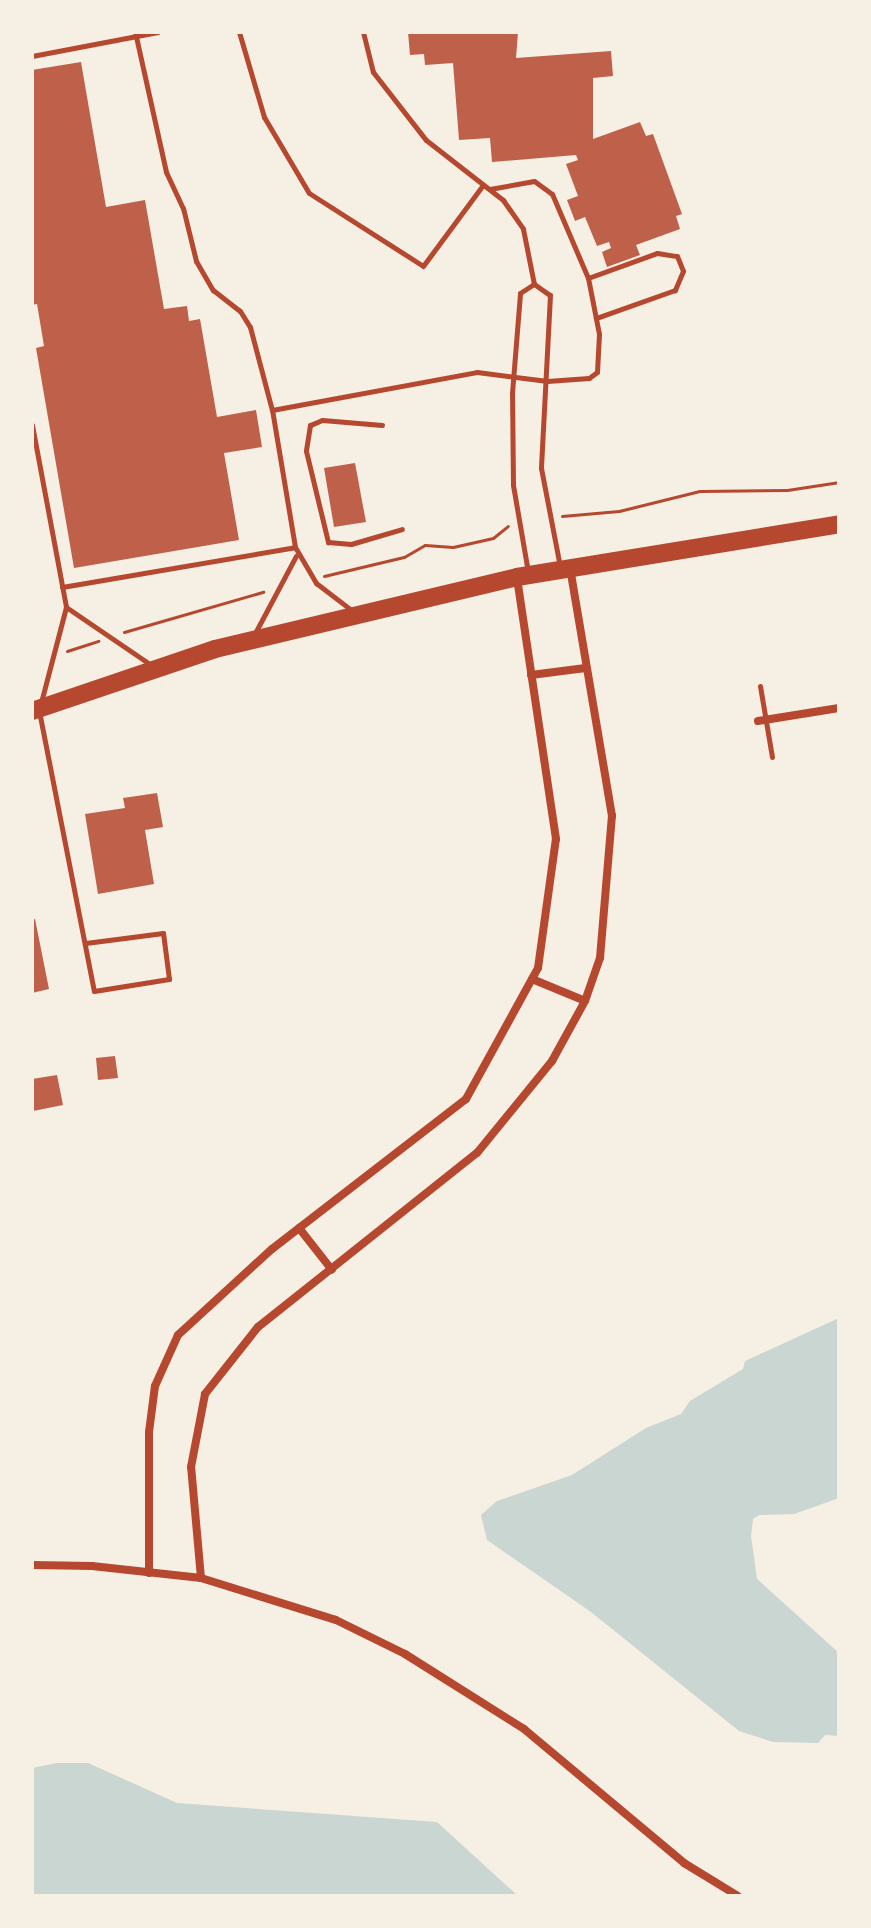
<!DOCTYPE html>
<html>
<head>
<meta charset="utf-8">
<style>
  body { margin:0 }
  #map { position:relative; width:871px; height:1928px; overflow:hidden; background:#f6efe4; font-family:Quicksand,sans-serif }
  div>[style] { position:absolute }
  [style*='--x'] { left:calc(var(--x)*1px); top:calc(var(--y)*1px); width:calc(var(--w)*1px); rotate:calc(var(--a)*1deg) }
  .water>* { inset:0; background:#c9d6d2 }
  .building>* { inset:0; background:#bf614a }
  .path>* { height:3px; margin:-1.5px; padding:0 1.5px; transform-origin:1.5px; border-radius:1.5px; background:#b5482f }
  .service>* { height:5px; margin:-2.5px; padding:0 2.5px; transform-origin:2.5px; border-radius:2.5px; background:#b5482f }
  .minor>* { height:8px; margin:-4px; padding:0 4px; transform-origin:4px; border-radius:4px; background:#b5482f }
  .trunk>* { height:18px; margin:-9px; padding:0 9px; transform-origin:9px; border-radius:9px; background:#b5482f }
  span { translate:-50% -50%; white-space:nowrap; text-align:center; line-height:1.15; -webkit-text-stroke:8px #f6efe4; paint-order:stroke }
  .frame { position:absolute; inset:0; border:34px solid #f6efe4; pointer-events:none }
</style>
</head>
<body>
<div id="map">
  <div class="water">
    <div style="clip-path:polygon(839px 1318px,839px 1498px,794px 1514px,759px 1515px,753px 1519px,751px 1536px,757px 1579px,839px 1653px,839px 1736px,825px 1735px,818px 1743px,773px 1742px,739px 1731px,591px 1612px,487px 1540px,481px 1515px,497px 1501px,572px 1475px,646px 1428px,681px 1414px,690px 1401px,743px 1369px,745px 1361px)"></div>
    <div style="clip-path:polygon(57px 1763px,88px 1763px,177px 1803px,437px 1822px,518px 1896px,32px 1896px,32px 1768px)"></div>
  </div>
  <div class="building">
    <div style="clip-path:polygon(408px 32px,518px 32px,516px 58px,611px 51px,613px 76px,593px 78px,593px 139px,640px 122px,646px 136px,653px 134px,682px 214px,676px 216px,680px 229px,636px 245px,640px 255px,607px 267px,602px 252px,611px 248px,609px 242px,597px 246px,585px 217px,575px 221px,567px 200px,578px 196px,566px 164px,578px 160px,576px 155px,492px 162px,490px 138px,459px 140px,453px 63px,425px 65px,424px 54px,410px 55px)"></div>
    <div style="clip-path:polygon(81px 62px,106px 207px,145px 200px,164px 309px,187px 306px,189px 321px,200px 319px,217px 417px,256px 410px,262px 447px,224px 453px,239px 540px,74px 568px,36px 348px,44px 346px,37px 304px,32px 305px,32px 70px)"></div>
    <div style="clip-path:polygon(355px 463px,366px 522px,334px 527px,324px 468px)"></div>
    <div style="clip-path:polygon(157px 793px,163px 827px,145px 830px,154px 884px,98px 894px,85px 814px,125px 808px,123px 798px)"></div>
    <div style="clip-path:polygon(35px 919px,49px 989px,32px 993px,32px 920px)"></div>
    <div style="clip-path:polygon(115px 1056px,118px 1078px,98px 1080px,96px 1058px)"></div>
    <div style="clip-path:polygon(57px 1075px,63px 1105px,33px 1111px,32px 1079px)"></div>
  </div>
  <div class="path">
    <div style="--x:562;--y:516;--w:57;--a:-5"></div>
    <div style="--x:619;--y:511;--w:83;--a:-13.9"></div>
    <div style="--x:700;--y:491;--w:87;--a:-0.7"></div>
    <div style="--x:787;--y:490;--w:53;--a:-8.7"></div>
    <div style="--x:324;--y:576;--w:82;--a:-13.4"></div>
    <div style="--x:404;--y:557;--w:24;--a:-30"></div>
    <div style="--x:425;--y:545;--w:28;--a:4"></div>
    <div style="--x:453;--y:547;--w:41;--a:-12.7"></div>
    <div style="--x:493;--y:538;--w:19;--a:-39"></div>
    <div style="--x:124;--y:632;--w:145;--a:-16.1"></div>
    <div style="--x:67;--y:651;--w:33;--a:-18"></div>
  </div>
  <div class="service">
    <div style="--x:135;--y:32;--w:143;--a:77.5"></div>
    <div style="--x:166;--y:172;--w:40;--a:65"></div>
    <div style="--x:183;--y:208;--w:55;--a:76.2"></div>
    <div style="--x:196;--y:261;--w:34;--a:60"></div>
    <div style="--x:213;--y:290;--w:34;--a:38"></div>
    <div style="--x:240;--y:311;--w:19;--a:58"></div>
    <div style="--x:250;--y:327;--w:86;--a:75.2"></div>
    <div style="--x:239;--y:32;--w:89;--a:73.6"></div>
    <div style="--x:264;--y:117;--w:88;--a:59.4"></div>
    <div style="--x:309;--y:193;--w:135;--a:32.6"></div>
    <div style="--x:423;--y:266;--w:101;--a:-53.5"></div>
    <div style="--x:363;--y:32;--w:41;--a:76"></div>
    <div style="--x:373;--y:72;--w:86;--a:52.1"></div>
    <div style="--x:426;--y:140;--w:98;--a:37.9"></div>
    <div style="--x:503;--y:200;--w:35;--a:55"></div>
    <div style="--x:523;--y:229;--w:56;--a:78.7"></div>
    <div style="--x:32;--y:56;--w:128;--a:-10.8"></div>
    <div style="--x:588;--y:278;--w:73;--a:-19.9"></div>
    <div style="--x:657;--y:253;--w:20;--a:9"></div>
    <div style="--x:677;--y:256;--w:16;--a:68"></div>
    <div style="--x:683;--y:271;--w:21;--a:113"></div>
    <div style="--x:675;--y:290;--w:84;--a:160.5"></div>
    <div style="--x:32;--y:425;--w:185;--a:79.4"></div>
    <div style="--x:66;--y:607;--w:98;--a:104.7"></div>
    <div style="--x:382;--y:425;--w:60;--a:-175.2"></div>
    <div style="--x:322;--y:420;--w:13;--a:157"></div>
    <div style="--x:310;--y:425;--w:26;--a:99"></div>
    <div style="--x:306;--y:451;--w:94;--a:76.4"></div>
    <div style="--x:328;--y:542;--w:23;--a:5"></div>
    <div style="--x:351;--y:544;--w:53;--a:-16.4"></div>
    <div style="--x:295;--y:547;--w:42;--a:59.7"></div>
    <div style="--x:316;--y:583;--w:43;--a:37.4"></div>
    <div style="--x:528;--y:572;--w:88;--a:-99.8"></div>
    <div style="--x:513;--y:485;--w:92;--a:-90.6"></div>
    <div style="--x:512;--y:393;--w:100;--a:-85.4"></div>
    <div style="--x:520;--y:293;--w:17;--a:-33"></div>
    <div style="--x:534;--y:284;--w:19;--a:35"></div>
    <div style="--x:550;--y:295;--w:173;--a:93"></div>
    <div style="--x:541;--y:468;--w:101;--a:79.1"></div>
    <div style="--x:62;--y:587;--w:236;--a:-9.7"></div>
    <div style="--x:295;--y:547;--w:139;--a:-99.5"></div>
    <div style="--x:272;--y:410;--w:208;--a:-10.5"></div>
    <div style="--x:477;--y:372;--w:71;--a:7.3"></div>
    <div style="--x:547;--y:381;--w:42;--a:-4.1"></div>
    <div style="--x:589;--y:378;--w:10;--a:-37"></div>
    <div style="--x:597;--y:372;--w:38;--a:-87"></div>
    <div style="--x:599;--y:334;--w:57;--a:-101.1"></div>
    <div style="--x:588;--y:278;--w:91;--a:-113.2"></div>
    <div style="--x:552;--y:194;--w:22;--a:-144"></div>
    <div style="--x:534;--y:181;--w:45;--a:169.7"></div>
    <div style="--x:66;--y:607;--w:103;--a:34.3"></div>
    <div style="--x:255;--y:633;--w:87;--a:-62"></div>
    <div style="--x:760;--y:686;--w:72;--a:80.4"></div>
    <div style="--x:39;--y:711;--w:285;--a:78.9"></div>
    <div style="--x:94;--y:991;--w:76;--a:-9.1"></div>
    <div style="--x:169;--y:979;--w:46;--a:-97.4"></div>
    <div style="--x:163;--y:933;--w:78;--a:172.6"></div>
  </div>
  <div class="minor">
    <div style="--x:531;--y:675;--w:55;--a:-7.3"></div>
    <div style="--x:758;--y:721;--w:82;--a:-9.1"></div>
    <div style="--x:532;--y:979;--w:57;--a:22.5"></div>
    <div style="--x:299;--y:1228;--w:53;--a:51.8"></div>
    <div style="--x:32;--y:1565;--w:60;--a:1"></div>
    <div style="--x:92;--y:1566;--w:110;--a:6.3"></div>
    <div style="--x:201;--y:1578;--w:141;--a:17.3"></div>
    <div style="--x:336;--y:1620;--w:77;--a:26.2"></div>
    <div style="--x:405;--y:1654;--w:141;--a:32.2"></div>
    <div style="--x:524;--y:1729;--w:209;--a:39.9"></div>
    <div style="--x:684;--y:1863;--w:63;--a:31.4"></div>
    <div style="--x:149;--y:1573;--w:141;--a:-90"></div>
    <div style="--x:149;--y:1432;--w:46;--a:-82.6"></div>
    <div style="--x:155;--y:1386;--w:56;--a:-65.7"></div>
    <div style="--x:178;--y:1335;--w:127;--a:-42.5"></div>
    <div style="--x:272;--y:1249;--w:245;--a:-37.7"></div>
    <div style="--x:466;--y:1099;--w:149;--a:-61.2"></div>
    <div style="--x:538;--y:968;--w:130;--a:-82.1"></div>
    <div style="--x:556;--y:839;--w:264;--a:-98.5"></div>
    <div style="--x:201;--y:1578;--w:111;--a:-95.1"></div>
    <div style="--x:191;--y:1467;--w:74;--a:-79.1"></div>
    <div style="--x:205;--y:1394;--w:85;--a:-51.7"></div>
    <div style="--x:258;--y:1327;--w:280;--a:-38.5"></div>
    <div style="--x:477;--y:1153;--w:119;--a:-50.8"></div>
    <div style="--x:552;--y:1061;--w:68;--a:-61.2"></div>
    <div style="--x:585;--y:1001;--w:46;--a:-70.8"></div>
    <div style="--x:600;--y:958;--w:143;--a:-85.2"></div>
    <div style="--x:612;--y:816;--w:253;--a:-99.6"></div>
  </div>
  <div class="trunk">
    <div style="--x:32;--y:711;--w:193;--a:-18.7"></div>
    <div style="--x:215;--y:649;--w:310;--a:-13.4"></div>
    <div style="--x:517;--y:577;--w:326;--a:-9.3"></div>
  </div>
  <div class="frame"></div>
</div>
</body>
</html>
